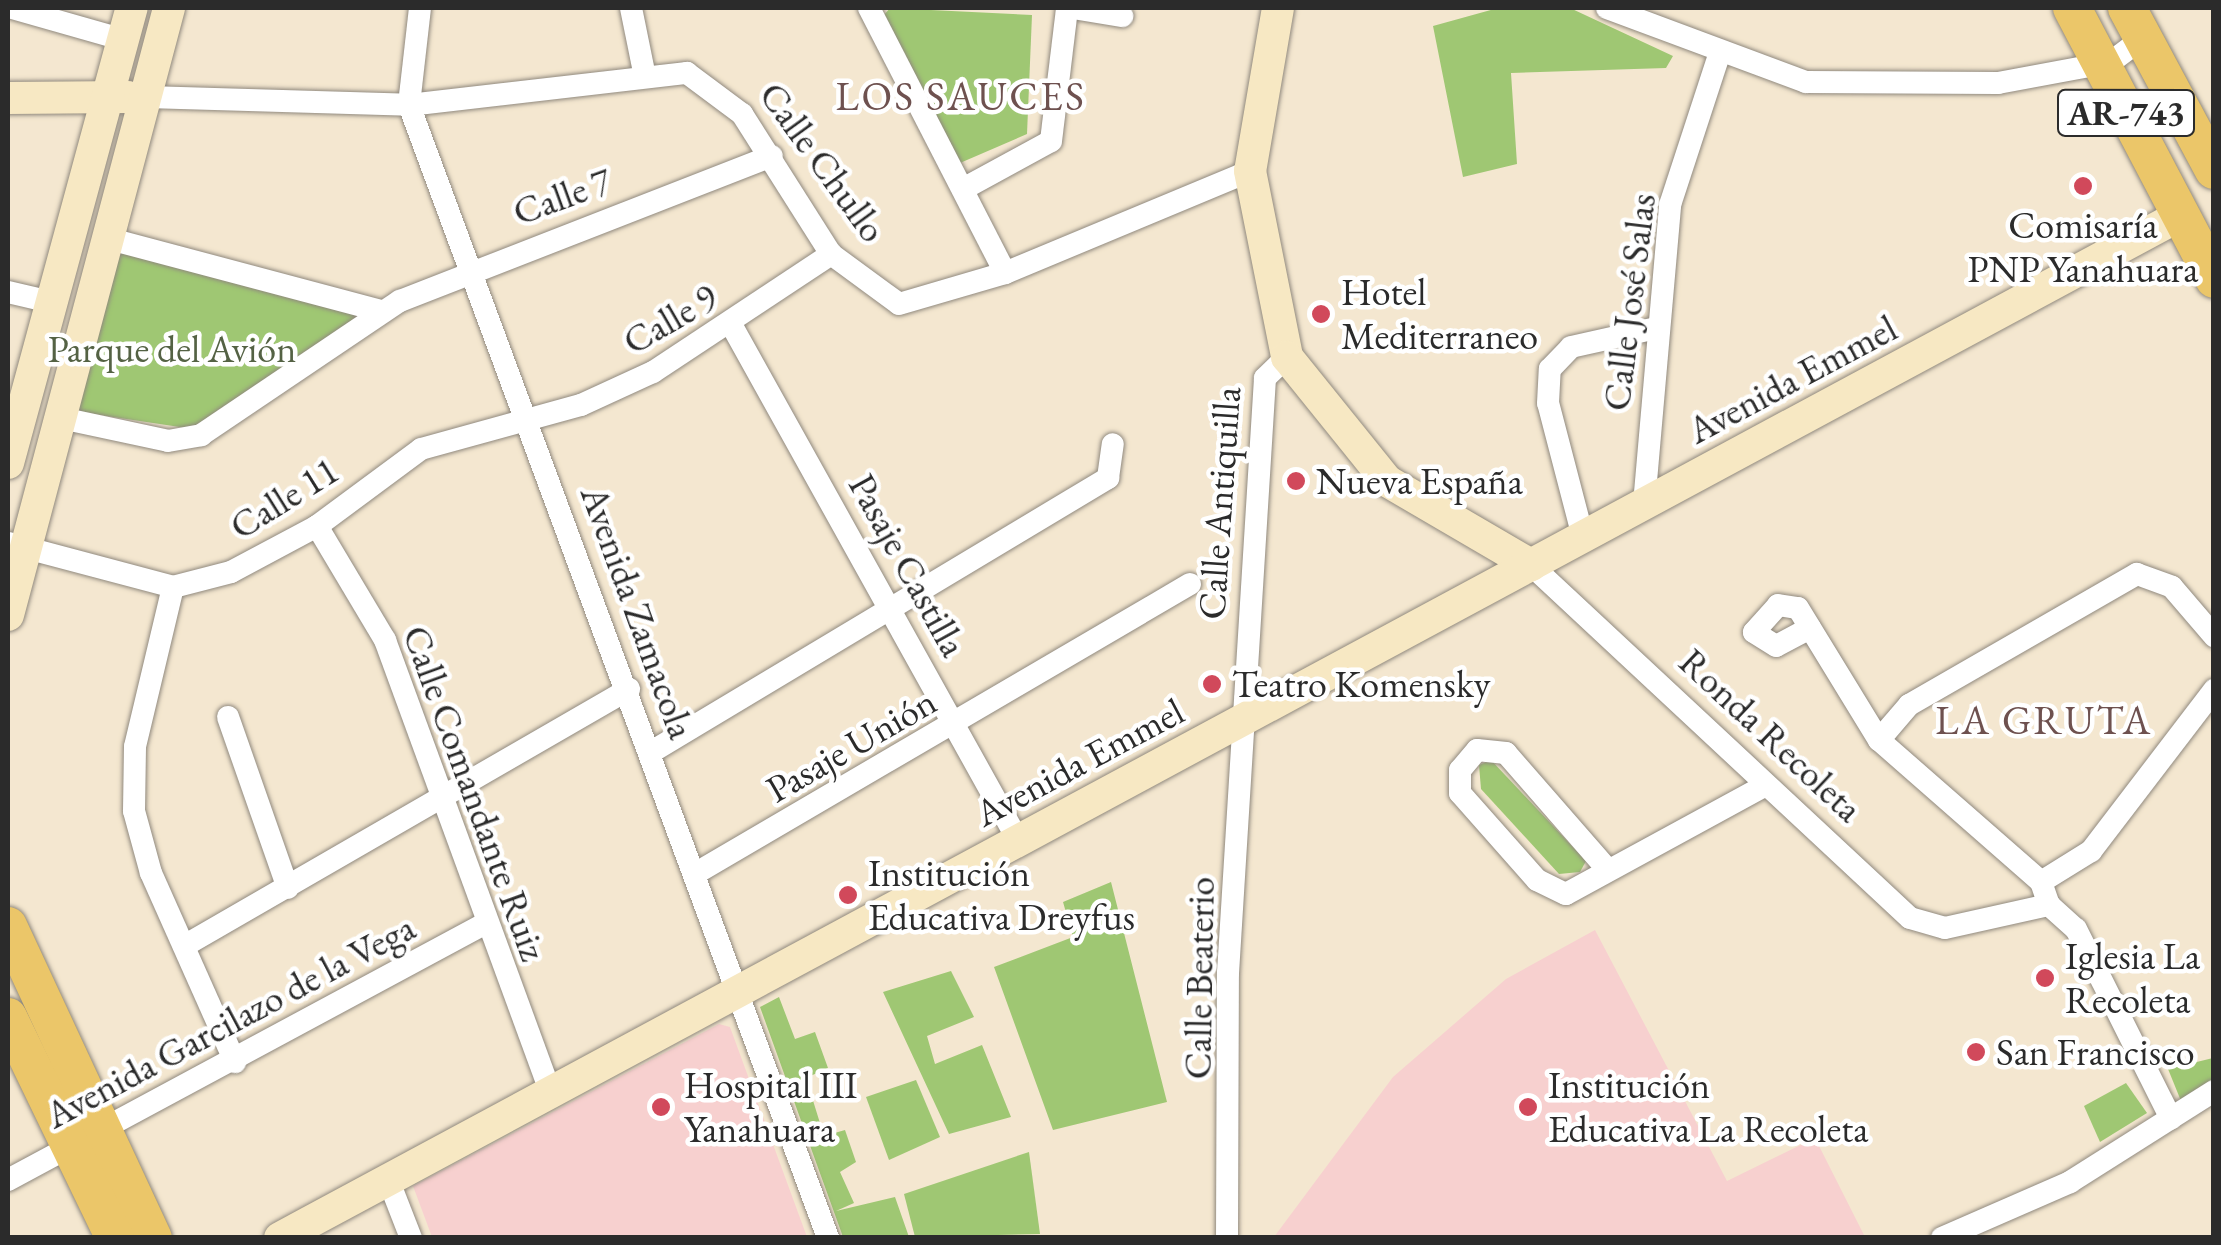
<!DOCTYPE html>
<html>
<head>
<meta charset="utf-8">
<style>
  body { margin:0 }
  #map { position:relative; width:2221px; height:1245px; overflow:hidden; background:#f4e7d0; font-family:"EB Garamond",serif }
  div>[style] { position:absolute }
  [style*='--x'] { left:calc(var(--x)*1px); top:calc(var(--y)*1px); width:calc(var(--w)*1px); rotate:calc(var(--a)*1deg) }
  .built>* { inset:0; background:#f7d0cf }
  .green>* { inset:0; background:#9fc773 }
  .roads { filter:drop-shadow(0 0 2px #90897e) drop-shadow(0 0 2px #90897e) }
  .street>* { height:22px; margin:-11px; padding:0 11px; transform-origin:11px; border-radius:11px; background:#fff }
  .secondary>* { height:32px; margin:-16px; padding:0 16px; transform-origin:16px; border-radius:16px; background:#f7e8c3 }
  .primary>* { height:38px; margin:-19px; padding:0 19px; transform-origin:19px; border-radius:19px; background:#ebc669 }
  .dots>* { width:28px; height:28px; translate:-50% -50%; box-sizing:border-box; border:5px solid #fff; border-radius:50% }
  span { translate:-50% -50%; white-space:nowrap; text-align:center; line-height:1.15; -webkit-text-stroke:9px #fff; paint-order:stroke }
  .shield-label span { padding:2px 8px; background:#fff; border:2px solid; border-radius:8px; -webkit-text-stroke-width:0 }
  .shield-label { font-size:35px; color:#2b2b2b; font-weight:700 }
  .street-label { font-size:38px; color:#2b2b2b }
  .poi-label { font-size:38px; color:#2b2b2b }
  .left { translate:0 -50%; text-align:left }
  .park-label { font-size:38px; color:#546244 }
  .neighbourhood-label { font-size:40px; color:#6e514f; letter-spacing:2.5px }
  .frame { position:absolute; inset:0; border:10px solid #2b2b2b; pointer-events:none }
</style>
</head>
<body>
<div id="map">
  <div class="built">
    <div style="clip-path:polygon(1595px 930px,1727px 1181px,1815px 1138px,1865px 1237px,1274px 1237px,1393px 1077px,1506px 979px)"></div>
    <div style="clip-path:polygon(719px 1024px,730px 1027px,807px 1237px,432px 1237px,413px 1186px)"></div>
  </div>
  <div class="green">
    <div style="clip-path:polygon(890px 8px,1032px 15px,1027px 134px,960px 163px,884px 15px)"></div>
    <div style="clip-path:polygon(1498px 8px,1570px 8px,1673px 56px,1666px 68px,1511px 73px,1517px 164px,1463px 177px,1433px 26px)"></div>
    <div style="clip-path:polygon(115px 250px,362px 315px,193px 429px,73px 411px)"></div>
    <div style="clip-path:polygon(1491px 760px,1586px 861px,1580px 872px,1559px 874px,1481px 789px,1479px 765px)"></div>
    <div style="clip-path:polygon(1111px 882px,1167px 1102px,1053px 1130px,994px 967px,1073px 937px,1063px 902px)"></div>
    <div style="clip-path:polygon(951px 971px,974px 1017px,927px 1036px,935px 1064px,982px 1045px,1011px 1117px,949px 1134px,883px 992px)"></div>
    <div style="clip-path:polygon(779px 997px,795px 1039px,815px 1032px,828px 1068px,806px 1078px,824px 1136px,845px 1130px,856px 1162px,840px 1172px,854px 1203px,836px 1211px,895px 1197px,909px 1237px,843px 1237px,760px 1007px)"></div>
    <div style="clip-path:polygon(2213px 1058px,2213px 1082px,2181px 1101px,2168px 1069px)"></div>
    <div style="clip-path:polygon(916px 1080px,940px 1137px,889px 1160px,866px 1097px)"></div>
    <div style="clip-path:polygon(2126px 1083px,2147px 1113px,2100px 1142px,2084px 1106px)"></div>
    <div style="clip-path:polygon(1029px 1152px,1040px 1234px,915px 1237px,904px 1194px)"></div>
  </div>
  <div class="roads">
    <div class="street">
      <div style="--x:12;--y:8;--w:116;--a:15.9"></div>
      <div style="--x:420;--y:8;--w:98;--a:96.5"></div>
      <div style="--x:409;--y:105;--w:1208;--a:69.7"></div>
      <div style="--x:631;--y:8;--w:65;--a:78.5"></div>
      <div style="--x:869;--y:8;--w:298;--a:62.8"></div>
      <div style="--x:1073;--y:8;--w:50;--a:9.3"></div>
      <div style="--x:1607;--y:8;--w:212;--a:20.4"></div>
      <div style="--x:1806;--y:82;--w:192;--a:0.3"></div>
      <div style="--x:1998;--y:83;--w:115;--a:-10.5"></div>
      <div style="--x:2111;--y:62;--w:39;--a:-37"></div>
      <div style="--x:147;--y:97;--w:262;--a:1.7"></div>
      <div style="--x:409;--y:105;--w:280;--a:-6.6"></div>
      <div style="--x:687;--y:73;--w:69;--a:36.7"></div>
      <div style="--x:742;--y:114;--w:166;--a:57.6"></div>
      <div style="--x:831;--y:254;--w:84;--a:36.3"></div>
      <div style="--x:899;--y:304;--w:110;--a:-16.3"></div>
      <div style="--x:1005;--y:273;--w:265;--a:-22.6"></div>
      <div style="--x:963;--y:189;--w:100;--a:-28.6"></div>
      <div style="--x:1051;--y:141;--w:134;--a:-83.1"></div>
      <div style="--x:110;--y:239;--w:279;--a:14.9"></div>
      <div style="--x:8;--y:292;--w:44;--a:13.1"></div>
      <div style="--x:732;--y:326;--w:588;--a:60.91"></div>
      <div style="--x:61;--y:418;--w:109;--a:12.1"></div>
      <div style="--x:168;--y:441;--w:34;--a:-10"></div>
      <div style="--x:201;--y:435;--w:240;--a:-34"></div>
      <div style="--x:400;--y:301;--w:399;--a:-21.3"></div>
      <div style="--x:1644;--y:504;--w:300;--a:-85"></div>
      <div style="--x:1670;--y:205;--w:158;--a:-71.9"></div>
      <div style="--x:317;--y:526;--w:133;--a:59.2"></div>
      <div style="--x:385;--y:640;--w:481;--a:69.9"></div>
      <div style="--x:1583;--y:537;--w:138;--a:-104.6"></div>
      <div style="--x:1548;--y:403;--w:34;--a:-87"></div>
      <div style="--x:1550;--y:369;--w:30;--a:-46"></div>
      <div style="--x:1571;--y:347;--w:88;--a:-12.5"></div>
      <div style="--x:8;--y:543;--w:171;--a:14.9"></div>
      <div style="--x:173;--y:587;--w:60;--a:-14.5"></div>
      <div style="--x:231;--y:572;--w:98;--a:-28.1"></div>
      <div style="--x:317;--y:526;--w:129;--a:-36.5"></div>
      <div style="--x:421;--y:449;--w:166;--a:-15.4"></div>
      <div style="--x:581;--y:405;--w:79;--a:-24.6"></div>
      <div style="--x:653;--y:372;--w:214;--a:-33.5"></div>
      <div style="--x:1531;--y:565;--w:518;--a:42.97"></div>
      <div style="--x:1910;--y:918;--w:36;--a:16"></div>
      <div style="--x:1945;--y:928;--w:107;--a:-12.5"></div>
      <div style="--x:173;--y:587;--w:164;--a:103.4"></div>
      <div style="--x:135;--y:747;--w:64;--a:90.9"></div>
      <div style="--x:134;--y:811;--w:64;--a:74.7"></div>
      <div style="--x:151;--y:873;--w:207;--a:66"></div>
      <div style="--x:1810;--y:628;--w:38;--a:152"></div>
      <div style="--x:1776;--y:646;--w:26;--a:-148"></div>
      <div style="--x:1754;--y:632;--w:36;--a:-48"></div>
      <div style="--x:1778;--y:605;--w:20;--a:9"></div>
      <div style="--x:1798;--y:608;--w:155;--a:58.5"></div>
      <div style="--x:1879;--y:740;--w:215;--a:41.2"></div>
      <div style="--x:2041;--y:882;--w:24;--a:71"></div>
      <div style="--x:2049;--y:905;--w:36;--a:42"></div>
      <div style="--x:2076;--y:929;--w:212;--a:63.4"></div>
      <div style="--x:228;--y:717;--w:181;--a:70.7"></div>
      <div style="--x:1879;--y:740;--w:46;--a:-49.4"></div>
      <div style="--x:1909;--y:705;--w:263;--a:-29.9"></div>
      <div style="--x:2137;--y:574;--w:37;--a:20"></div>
      <div style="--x:2172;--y:587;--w:65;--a:49.4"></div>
      <div style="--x:653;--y:751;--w:531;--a:-30.96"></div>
      <div style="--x:1108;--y:478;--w:34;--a:-82"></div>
      <div style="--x:1608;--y:870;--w:155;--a:-131.1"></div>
      <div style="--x:1506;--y:753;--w:29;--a:-174"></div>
      <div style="--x:1477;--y:750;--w:26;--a:130"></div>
      <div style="--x:1460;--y:770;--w:23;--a:90"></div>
      <div style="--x:1460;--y:793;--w:116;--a:48.5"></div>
      <div style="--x:1537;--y:880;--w:32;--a:26"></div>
      <div style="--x:1566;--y:894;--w:226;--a:-28.6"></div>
      <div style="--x:698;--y:872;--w:570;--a:-30.34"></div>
      <div style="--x:2041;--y:882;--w:59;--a:-31.8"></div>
      <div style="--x:2091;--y:851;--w:203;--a:-52.6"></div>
      <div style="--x:184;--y:946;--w:514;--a:-30.01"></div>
      <div style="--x:388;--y:1179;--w:63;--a:68.7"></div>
      <div style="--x:8;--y:1180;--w:543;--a:-28.27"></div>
      <div style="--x:1227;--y:1238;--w:265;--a:-89.8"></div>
      <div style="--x:1228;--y:973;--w:596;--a:-86.44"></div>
      <div style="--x:1265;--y:378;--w:30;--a:-44"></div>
      <div style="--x:1942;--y:1238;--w:140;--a:-23.6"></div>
      <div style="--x:2070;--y:1182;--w:170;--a:-32.3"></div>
    </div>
    <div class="secondary">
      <div style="--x:1278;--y:8;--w:165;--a:99.7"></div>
      <div style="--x:1250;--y:171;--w:190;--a:78.7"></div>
      <div style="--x:1287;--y:357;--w:159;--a:51.1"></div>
      <div style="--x:1387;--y:481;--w:167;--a:30.3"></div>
      <div style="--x:8;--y:98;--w:120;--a:-0.5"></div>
      <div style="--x:8;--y:463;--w:472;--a:-74.8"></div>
      <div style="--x:8;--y:615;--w:628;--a:-75.14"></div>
      <div style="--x:280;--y:1238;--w:2157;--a:-28.29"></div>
    </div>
    <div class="primary">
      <div style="--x:2072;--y:8;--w:306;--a:62.3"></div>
      <div style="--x:2127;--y:8;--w:184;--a:61.8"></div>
      <div style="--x:8;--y:926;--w:344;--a:65.1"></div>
      <div style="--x:8;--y:1017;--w:246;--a:64.2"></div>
    </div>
  </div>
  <div class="dots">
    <div style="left:2083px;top:186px;background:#d1495b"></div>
    <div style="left:1321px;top:314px;background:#d1495b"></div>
    <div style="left:1296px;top:481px;background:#d1495b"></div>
    <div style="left:1212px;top:684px;background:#d1495b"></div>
    <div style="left:848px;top:895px;background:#d1495b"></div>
    <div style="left:2045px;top:978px;background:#d1495b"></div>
    <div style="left:1976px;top:1052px;background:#d1495b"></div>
    <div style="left:661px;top:1107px;background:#d1495b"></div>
    <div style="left:1528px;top:1107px;background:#d1495b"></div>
  </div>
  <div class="shield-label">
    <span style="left:2126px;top:113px">AR-743</span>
  </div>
  <div class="street-label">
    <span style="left:823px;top:162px;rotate:54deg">Calle Chullo</span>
    <span style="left:562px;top:196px;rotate:-20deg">Calle 7</span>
    <span style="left:1629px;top:302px;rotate:-83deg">Calle José Salas</span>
    <span style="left:670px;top:319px;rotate:-30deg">Calle 9</span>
    <span style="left:1792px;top:379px;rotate:-28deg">Avenida Emmel</span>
    <span style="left:284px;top:498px;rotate:-32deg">Calle 11</span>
    <span style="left:1219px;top:503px;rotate:-86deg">Calle Antiquilla</span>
    <span style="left:908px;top:565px;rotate:61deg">Pasaje Castilla</span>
    <span style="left:638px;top:612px;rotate:70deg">Avenida Zamacola</span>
    <span style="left:1771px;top:735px;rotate:43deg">Ronda Recoleta</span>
    <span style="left:851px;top:745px;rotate:-30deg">Pasaje Unión</span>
    <span style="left:1079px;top:762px;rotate:-28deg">Avenida Emmel</span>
    <span style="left:475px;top:793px;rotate:70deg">Calle Comandante Ruiz</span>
    <span style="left:1199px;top:978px;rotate:-89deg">Calle Beaterio</span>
    <span style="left:230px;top:1021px;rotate:-28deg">Avenida Garcilazo de la Vega</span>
  </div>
  <div class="poi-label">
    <span style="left:2083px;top:247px">Comisaría<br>PNP Yanahuara</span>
    <span class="left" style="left:1341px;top:314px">Hotel<br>Mediterraneo</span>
    <span class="left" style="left:1316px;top:481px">Nueva España</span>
    <span class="left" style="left:1232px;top:684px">Teatro Komensky</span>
    <span class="left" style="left:868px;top:895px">Institución<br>Educativa Dreyfus</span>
    <span class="left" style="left:2065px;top:978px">Iglesia La<br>Recoleta</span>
    <span class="left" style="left:1996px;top:1052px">San Francisco</span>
    <span class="left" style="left:684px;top:1107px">Hospital III<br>Yanahuara</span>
    <span class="left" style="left:1548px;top:1107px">Institución<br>Educativa La Recoleta</span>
  </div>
  <div class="park-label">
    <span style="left:172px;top:349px">Parque del Avión</span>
  </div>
  <div class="neighbourhood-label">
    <span style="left:961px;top:96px">LOS SAUCES</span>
    <span style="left:2044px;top:720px">LA GRUTA</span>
  </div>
  <div class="frame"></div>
</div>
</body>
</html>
